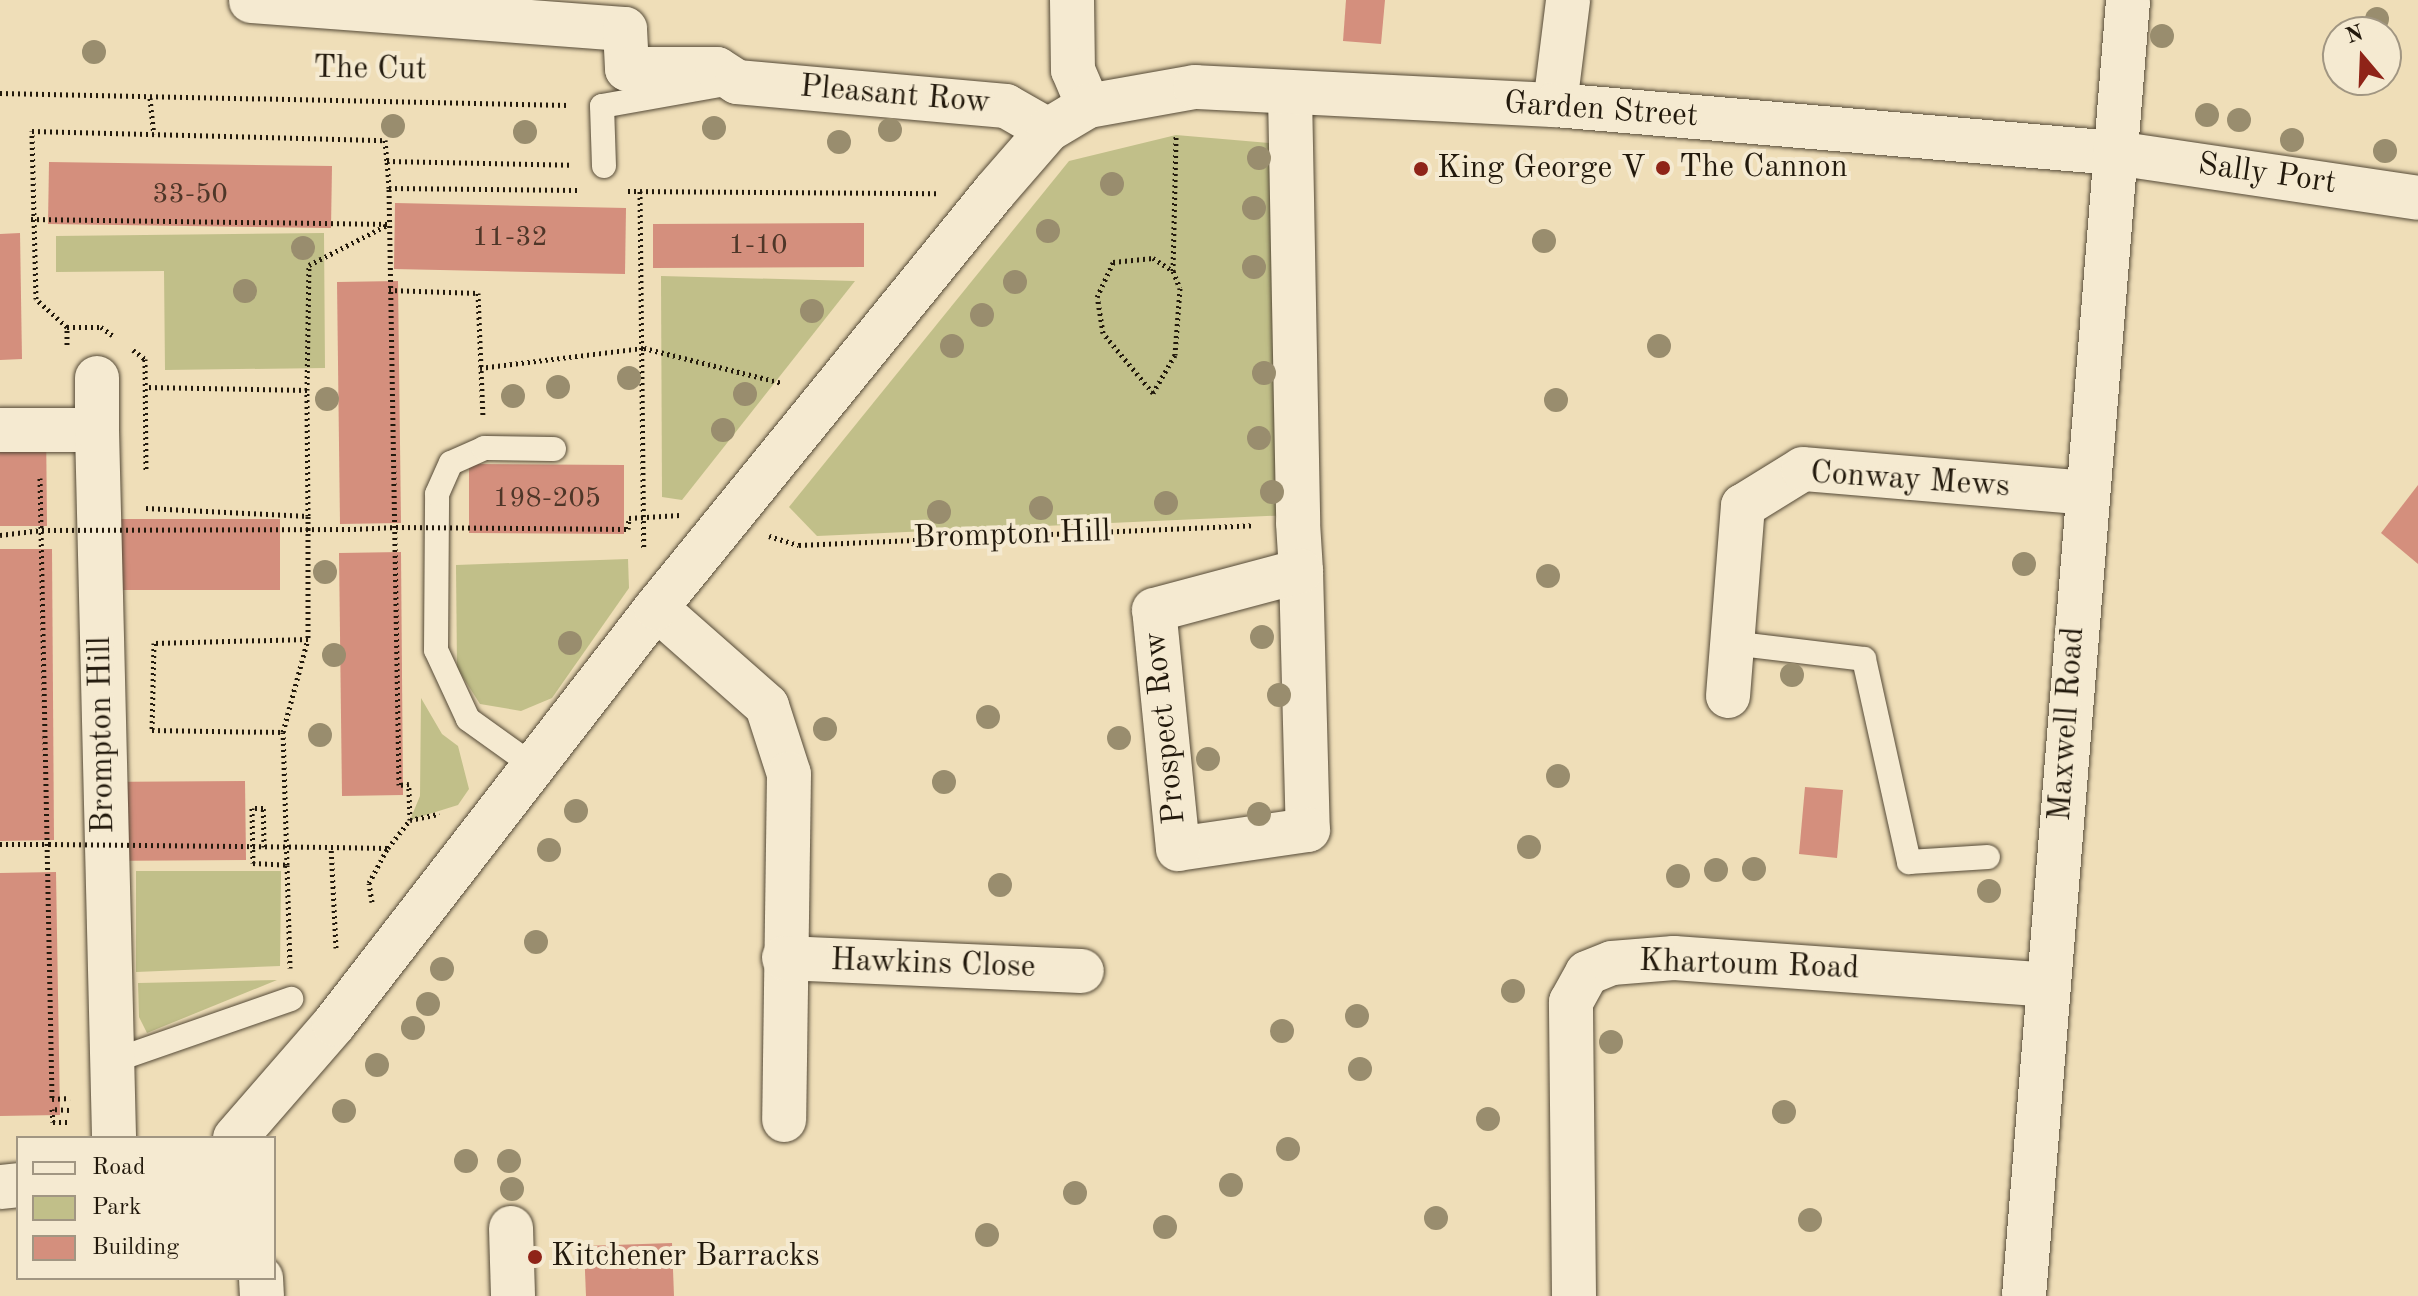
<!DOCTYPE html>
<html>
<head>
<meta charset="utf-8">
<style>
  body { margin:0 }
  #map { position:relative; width:2418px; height:1296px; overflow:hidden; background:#efdeb8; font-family:"Old Standard TT",serif }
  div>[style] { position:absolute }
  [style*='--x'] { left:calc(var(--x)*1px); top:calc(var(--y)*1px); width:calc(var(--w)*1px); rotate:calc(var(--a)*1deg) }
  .green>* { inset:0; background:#c1bf89 }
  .building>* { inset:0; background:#d48f7d }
  .path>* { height:5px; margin-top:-2.5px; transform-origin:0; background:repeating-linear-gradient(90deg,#22190c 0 2px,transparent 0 6px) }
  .roads { filter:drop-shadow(0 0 2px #554a37) drop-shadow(0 0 2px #554a37) }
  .lane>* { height:24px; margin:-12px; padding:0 12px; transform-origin:12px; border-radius:12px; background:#f5ead1 }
  .street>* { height:44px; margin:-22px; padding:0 22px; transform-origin:22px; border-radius:22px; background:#f5ead1 }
  .path-bridge>* { height:5px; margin-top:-2.5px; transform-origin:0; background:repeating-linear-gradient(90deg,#22190c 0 2px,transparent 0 6px) }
  .trees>* { width:24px; height:24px; margin:-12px; border-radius:50%; background:#998d6e }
  .dots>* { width:22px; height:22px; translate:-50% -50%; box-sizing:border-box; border:4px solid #f5ead1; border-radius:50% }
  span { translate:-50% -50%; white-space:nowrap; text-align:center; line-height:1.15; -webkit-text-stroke:8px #f5ead1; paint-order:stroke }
  .number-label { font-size:28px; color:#4e3628 }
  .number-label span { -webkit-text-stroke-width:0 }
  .street-label { font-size:32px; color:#22190c }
  .poi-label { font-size:32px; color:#22190c }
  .left { translate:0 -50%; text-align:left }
  .legend { position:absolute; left:16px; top:1136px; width:260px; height:144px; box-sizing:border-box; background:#f5ead1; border:2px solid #a19682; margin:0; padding:10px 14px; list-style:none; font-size:24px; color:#22190c }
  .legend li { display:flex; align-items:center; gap:16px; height:40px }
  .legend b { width:40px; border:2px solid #a19682 }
  .north { position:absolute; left:2322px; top:16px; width:80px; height:80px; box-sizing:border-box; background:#f5ead1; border:2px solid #a19682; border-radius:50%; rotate:341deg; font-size:22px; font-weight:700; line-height:32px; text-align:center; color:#22190c }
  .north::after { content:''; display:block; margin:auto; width:28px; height:36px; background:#8f2418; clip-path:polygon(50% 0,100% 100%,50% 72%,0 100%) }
</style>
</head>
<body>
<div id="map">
  <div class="green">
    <div style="clip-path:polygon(1176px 135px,1281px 144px,1291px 515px,817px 536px,789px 507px,1069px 161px)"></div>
    <div style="clip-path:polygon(324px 233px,325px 368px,165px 370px,164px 271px,56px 272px,56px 236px)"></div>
    <div style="clip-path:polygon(661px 276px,855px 281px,682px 500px,662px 497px)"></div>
    <div style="clip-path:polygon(628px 559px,629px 588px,552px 698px,521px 711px,480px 704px,457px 668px,456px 565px)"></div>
    <div style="clip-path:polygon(421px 698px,442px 734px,458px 746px,469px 789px,458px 805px,410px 820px,420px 796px)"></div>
    <div style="clip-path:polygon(136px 871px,281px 871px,280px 966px,136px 972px)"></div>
    <div style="clip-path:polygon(277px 980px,147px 1033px,139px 1017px,138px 983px)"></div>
  </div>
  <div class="building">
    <div style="clip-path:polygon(1346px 0,1385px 0,1381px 44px,1343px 41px)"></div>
    <div style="clip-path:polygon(49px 162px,332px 166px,331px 228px,48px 224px)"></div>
    <div style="clip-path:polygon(395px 203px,626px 208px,625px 274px,394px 269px)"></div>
    <div style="clip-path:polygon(864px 223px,864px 267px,653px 268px,653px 224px)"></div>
    <div style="clip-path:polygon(20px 233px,22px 359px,0 360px,0 234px)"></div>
    <div style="clip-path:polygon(398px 281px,401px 523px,340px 524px,337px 282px)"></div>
    <div style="clip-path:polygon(0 423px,46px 423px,47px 526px,0 526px)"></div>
    <div style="clip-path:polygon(469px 464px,624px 465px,624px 534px,469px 533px)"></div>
    <div style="clip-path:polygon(2418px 485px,2418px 564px,2381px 533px)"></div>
    <div style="clip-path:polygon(85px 519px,280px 519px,280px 590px,85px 590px)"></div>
    <div style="clip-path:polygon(0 549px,52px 549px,54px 840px,0 841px)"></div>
    <div style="clip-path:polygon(401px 552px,403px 795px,342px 796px,339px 553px)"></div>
    <div style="clip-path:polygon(245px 781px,246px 860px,93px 861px,92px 782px)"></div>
    <div style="clip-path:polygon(1805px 787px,1843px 790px,1837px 858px,1799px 854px)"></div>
    <div style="clip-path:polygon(56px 872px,60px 1115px,0 1116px,0 873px)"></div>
    <div style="clip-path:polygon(672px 1243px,674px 1296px,586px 1296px,584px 1246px)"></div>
  </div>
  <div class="path">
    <div style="--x:0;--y:93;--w:569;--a:1.21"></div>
    <div style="--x:150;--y:98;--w:36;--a:84"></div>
    <div style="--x:389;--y:188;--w:27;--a:-94"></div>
    <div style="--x:387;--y:161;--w:184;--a:1.2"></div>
    <div style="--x:628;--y:191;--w:310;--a:0.4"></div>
    <div style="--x:640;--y:191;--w:359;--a:89.4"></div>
    <div style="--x:31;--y:219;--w:359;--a:0.8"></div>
    <div style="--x:1173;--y:271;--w:18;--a:68"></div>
    <div style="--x:1180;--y:288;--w:67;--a:94.3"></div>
    <div style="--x:1175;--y:355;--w:44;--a:120.1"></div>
    <div style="--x:1153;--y:393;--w:78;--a:-129.8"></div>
    <div style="--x:1103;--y:333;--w:36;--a:-99"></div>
    <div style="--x:1097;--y:297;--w:38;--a:-65"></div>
    <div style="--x:1113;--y:262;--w:40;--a:-5.7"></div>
    <div style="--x:1153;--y:258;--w:24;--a:33"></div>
    <div style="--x:1173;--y:271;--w:137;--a:-88.7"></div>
    <div style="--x:389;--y:290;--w:89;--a:1.9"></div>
    <div style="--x:478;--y:293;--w:122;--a:87.7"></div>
    <div style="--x:67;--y:327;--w:34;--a:0"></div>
    <div style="--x:101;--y:327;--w:14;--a:36"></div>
    <div style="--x:67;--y:345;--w:18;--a:-90"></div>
    <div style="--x:67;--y:327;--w:42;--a:-137.9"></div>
    <div style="--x:36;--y:299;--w:168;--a:-91.4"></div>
    <div style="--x:32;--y:131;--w:353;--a:1.5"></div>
    <div style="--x:385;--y:140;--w:21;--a:85"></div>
    <div style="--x:133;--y:350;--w:15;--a:37"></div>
    <div style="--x:145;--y:359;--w:111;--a:89.5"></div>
    <div style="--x:480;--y:368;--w:165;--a:-7"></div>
    <div style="--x:644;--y:348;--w:142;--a:14.2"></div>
    <div style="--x:307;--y:390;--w:125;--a:-89.1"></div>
    <div style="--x:309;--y:265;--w:90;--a:-27.1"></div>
    <div style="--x:40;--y:478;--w:621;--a:88.89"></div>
    <div style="--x:52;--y:1099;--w:18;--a:-3"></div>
    <div style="--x:146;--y:508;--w:162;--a:2.8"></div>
    <div style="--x:308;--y:516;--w:126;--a:-90.5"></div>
    <div style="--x:307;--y:390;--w:161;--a:-178.9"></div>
    <div style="--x:308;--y:516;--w:123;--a:90"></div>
    <div style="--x:308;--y:639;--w:154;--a:178.5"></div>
    <div style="--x:154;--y:643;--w:87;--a:91.3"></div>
    <div style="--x:152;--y:730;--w:131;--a:0.9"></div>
    <div style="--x:283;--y:732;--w:96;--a:-75"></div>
    <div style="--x:354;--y:529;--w:42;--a:-2.7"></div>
    <div style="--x:0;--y:535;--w:42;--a:-6.8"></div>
    <div style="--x:769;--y:536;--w:31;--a:17"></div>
    <div style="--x:799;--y:545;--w:455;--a:-2.5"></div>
    <div style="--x:410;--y:820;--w:36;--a:-92"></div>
    <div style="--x:409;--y:784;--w:10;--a:174"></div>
    <div style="--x:399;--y:785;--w:597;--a:-90.96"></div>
    <div style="--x:389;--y:188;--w:189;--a:0.6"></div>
    <div style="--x:0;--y:844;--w:49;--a:0"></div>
    <div style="--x:264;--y:847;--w:39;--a:-91"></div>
    <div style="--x:263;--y:808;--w:11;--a:180"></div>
    <div style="--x:252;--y:808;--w:55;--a:89"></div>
    <div style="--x:253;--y:863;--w:34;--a:3"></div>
    <div style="--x:287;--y:865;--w:133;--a:-91.7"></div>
    <div style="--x:287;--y:865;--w:103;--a:88.3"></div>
    <div style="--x:372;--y:902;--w:19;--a:-99"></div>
    <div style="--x:369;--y:883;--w:40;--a:-62"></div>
    <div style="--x:336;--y:948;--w:101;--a:-92.8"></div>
    <div style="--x:331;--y:847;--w:57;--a:1"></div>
    <div style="--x:388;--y:848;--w:36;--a:-52"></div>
    <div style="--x:410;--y:820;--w:30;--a:-12"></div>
    <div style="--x:69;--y:1110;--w:17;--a:-177"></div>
    <div style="--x:52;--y:1109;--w:13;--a:86"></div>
    <div style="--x:53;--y:1122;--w:16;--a:0"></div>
  </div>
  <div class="roads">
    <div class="lane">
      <div style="--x:604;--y:166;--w:60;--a:-91.9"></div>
      <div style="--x:602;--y:106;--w:137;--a:-10.1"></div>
      <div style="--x:1732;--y:643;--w:133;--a:6.9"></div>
      <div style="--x:1864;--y:659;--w:208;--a:77.5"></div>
      <div style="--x:1909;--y:862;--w:79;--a:-3.6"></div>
      <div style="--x:532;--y:765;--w:79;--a:-144.3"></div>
      <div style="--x:468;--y:719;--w:76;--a:-114.9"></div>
      <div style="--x:436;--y:650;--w:156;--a:-89.6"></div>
      <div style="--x:437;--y:494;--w:34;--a:-66"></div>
      <div style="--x:451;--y:463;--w:36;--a:-24"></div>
      <div style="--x:484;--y:448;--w:70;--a:0.8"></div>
      <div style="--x:110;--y:1062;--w:192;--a:-19.2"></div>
    </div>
    <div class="street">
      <div style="--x:1072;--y:0;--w:70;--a:89.2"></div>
      <div style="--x:1073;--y:70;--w:39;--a:67"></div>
      <div style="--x:251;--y:1;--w:375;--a:4.3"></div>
      <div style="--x:625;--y:29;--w:40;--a:87.1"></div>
      <div style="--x:627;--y:69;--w:90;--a:0"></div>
      <div style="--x:717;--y:69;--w:24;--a:33"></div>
      <div style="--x:737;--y:82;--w:270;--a:5.1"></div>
      <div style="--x:1006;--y:106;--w:48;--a:29.7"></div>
      <div style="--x:1290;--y:94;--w:429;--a:88.9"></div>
      <div style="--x:1298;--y:523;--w:48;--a:86.4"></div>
      <div style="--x:1301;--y:571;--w:259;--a:88.5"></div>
      <div style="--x:1308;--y:830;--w:131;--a:171.7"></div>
      <div style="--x:1178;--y:849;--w:240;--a:-95.7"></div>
      <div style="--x:1154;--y:610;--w:152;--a:-14.9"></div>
      <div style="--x:1555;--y:105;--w:106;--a:-82.9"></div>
      <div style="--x:0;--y:430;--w:97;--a:0"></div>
      <div style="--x:97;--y:430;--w:708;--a:88.62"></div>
      <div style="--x:97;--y:430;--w:52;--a:-90"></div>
      <div style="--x:656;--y:608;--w:148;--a:41.4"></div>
      <div style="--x:767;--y:706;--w:71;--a:72.1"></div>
      <div style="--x:789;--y:774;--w:346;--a:90.8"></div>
      <div style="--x:1728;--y:696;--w:191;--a:-85.5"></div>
      <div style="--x:1743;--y:506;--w:70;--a:-31.7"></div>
      <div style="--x:1803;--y:469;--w:284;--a:4.8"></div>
      <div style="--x:784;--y:958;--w:298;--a:2.5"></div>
      <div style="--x:235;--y:1138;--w:151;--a:-49"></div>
      <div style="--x:334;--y:1024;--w:526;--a:-52.26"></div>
      <div style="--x:656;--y:608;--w:537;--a:-50.89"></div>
      <div style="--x:995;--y:191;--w:81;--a:-49"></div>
      <div style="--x:1048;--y:130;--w:47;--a:-31"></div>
      <div style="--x:1088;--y:106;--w:109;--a:-10.1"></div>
      <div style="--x:1195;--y:87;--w:360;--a:2.9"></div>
      <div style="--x:1555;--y:105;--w:562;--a:4.9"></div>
      <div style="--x:2115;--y:153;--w:306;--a:8.4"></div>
      <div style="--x:0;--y:1187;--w:18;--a:-6"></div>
      <div style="--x:511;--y:1228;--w:68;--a:88.3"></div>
      <div style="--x:261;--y:1278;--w:18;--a:87"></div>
      <div style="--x:1574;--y:1296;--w:294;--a:-90.6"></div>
      <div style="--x:1571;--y:1002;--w:33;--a:-61"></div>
      <div style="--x:1587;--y:973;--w:27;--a:-22"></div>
      <div style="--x:1612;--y:963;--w:62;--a:-4.6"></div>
      <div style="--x:1674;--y:958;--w:375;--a:4.1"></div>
      <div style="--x:2024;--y:1296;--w:1300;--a:-85.41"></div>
    </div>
  </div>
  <div class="path-bridge">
    <div style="--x:396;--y:527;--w:232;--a:0.5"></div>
    <div style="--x:628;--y:529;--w:11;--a:-85"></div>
    <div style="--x:629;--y:518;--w:51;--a:-3.4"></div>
    <div style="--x:42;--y:530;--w:312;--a:-0.2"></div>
    <div style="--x:49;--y:844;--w:282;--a:0.6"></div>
  </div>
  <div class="trees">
    <div style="left:2377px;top:19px"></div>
    <div style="left:2162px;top:36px"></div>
    <div style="left:94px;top:52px"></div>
    <div style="left:2207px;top:115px"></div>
    <div style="left:2239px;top:120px"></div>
    <div style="left:393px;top:126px"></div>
    <div style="left:714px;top:128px"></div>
    <div style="left:890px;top:130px"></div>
    <div style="left:525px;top:132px"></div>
    <div style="left:2292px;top:140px"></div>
    <div style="left:839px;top:142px"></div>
    <div style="left:2385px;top:151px"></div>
    <div style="left:1259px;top:158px"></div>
    <div style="left:1112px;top:184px"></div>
    <div style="left:1254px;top:208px"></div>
    <div style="left:1048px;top:231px"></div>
    <div style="left:1544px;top:241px"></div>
    <div style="left:303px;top:248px"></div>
    <div style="left:1254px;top:267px"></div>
    <div style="left:1015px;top:282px"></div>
    <div style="left:245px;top:291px"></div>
    <div style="left:812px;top:311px"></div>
    <div style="left:982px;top:315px"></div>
    <div style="left:952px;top:346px"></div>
    <div style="left:1659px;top:346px"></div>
    <div style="left:1264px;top:373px"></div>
    <div style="left:629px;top:378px"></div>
    <div style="left:558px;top:387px"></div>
    <div style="left:745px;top:394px"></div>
    <div style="left:513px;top:396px"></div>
    <div style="left:327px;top:399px"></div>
    <div style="left:1556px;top:400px"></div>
    <div style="left:723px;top:430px"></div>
    <div style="left:1259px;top:438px"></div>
    <div style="left:1272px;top:492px"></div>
    <div style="left:1166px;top:503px"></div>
    <div style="left:1041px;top:508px"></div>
    <div style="left:939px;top:512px"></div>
    <div style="left:2024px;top:564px"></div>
    <div style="left:325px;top:572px"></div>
    <div style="left:1548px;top:576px"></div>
    <div style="left:1262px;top:637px"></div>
    <div style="left:570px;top:643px"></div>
    <div style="left:334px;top:655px"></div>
    <div style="left:1792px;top:675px"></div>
    <div style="left:1279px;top:695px"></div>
    <div style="left:988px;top:717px"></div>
    <div style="left:825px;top:729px"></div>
    <div style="left:320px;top:735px"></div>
    <div style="left:1119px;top:738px"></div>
    <div style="left:1208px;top:759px"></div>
    <div style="left:1558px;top:776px"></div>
    <div style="left:944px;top:782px"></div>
    <div style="left:576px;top:811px"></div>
    <div style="left:1259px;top:814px"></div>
    <div style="left:1529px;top:847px"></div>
    <div style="left:549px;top:850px"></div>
    <div style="left:1754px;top:869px"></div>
    <div style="left:1716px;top:870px"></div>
    <div style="left:1678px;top:876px"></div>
    <div style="left:1000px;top:885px"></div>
    <div style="left:1989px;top:891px"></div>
    <div style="left:536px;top:942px"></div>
    <div style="left:442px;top:969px"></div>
    <div style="left:1513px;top:991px"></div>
    <div style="left:428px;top:1004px"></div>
    <div style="left:1357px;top:1016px"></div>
    <div style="left:413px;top:1028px"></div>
    <div style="left:1282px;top:1031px"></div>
    <div style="left:1611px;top:1042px"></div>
    <div style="left:377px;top:1065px"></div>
    <div style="left:1360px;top:1069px"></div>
    <div style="left:344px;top:1111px"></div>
    <div style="left:1784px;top:1112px"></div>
    <div style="left:1488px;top:1119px"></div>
    <div style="left:1288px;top:1149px"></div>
    <div style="left:466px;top:1161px"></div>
    <div style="left:509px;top:1161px"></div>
    <div style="left:1231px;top:1185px"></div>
    <div style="left:512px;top:1189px"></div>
    <div style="left:1075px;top:1193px"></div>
    <div style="left:1436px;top:1218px"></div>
    <div style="left:1810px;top:1220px"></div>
    <div style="left:1165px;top:1227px"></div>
    <div style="left:987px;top:1235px"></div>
  </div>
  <div class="dots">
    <div style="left:1663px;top:168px;background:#8f2418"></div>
    <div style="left:1421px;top:169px;background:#8f2418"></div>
    <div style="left:535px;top:1257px;background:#8f2418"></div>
  </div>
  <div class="number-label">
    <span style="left:190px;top:195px">33-50</span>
    <span style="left:510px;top:238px">11-32</span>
    <span style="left:758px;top:246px">1-10</span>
    <span style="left:547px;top:499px">198-205</span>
  </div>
  <div class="street-label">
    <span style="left:370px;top:70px;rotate:1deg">The Cut</span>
    <span style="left:895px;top:96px;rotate:5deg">Pleasant Row</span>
    <span style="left:1601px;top:111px;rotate:4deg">Garden Street</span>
    <span style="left:2267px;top:175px;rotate:8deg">Sally Port</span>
    <span style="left:1910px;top:481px;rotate:4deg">Conway Mews</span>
    <span style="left:1012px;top:536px;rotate:-2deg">Brompton Hill</span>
    <span style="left:2068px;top:724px;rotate:-86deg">Maxwell Road</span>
    <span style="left:1166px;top:728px;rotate:-96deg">Prospect Row</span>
    <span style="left:103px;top:735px;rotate:-91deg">Brompton Hill</span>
    <span style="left:933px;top:965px;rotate:2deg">Hawkins Close</span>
    <span style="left:1749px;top:966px;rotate:2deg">Khartoum Road</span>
  </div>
  <div class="poi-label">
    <span class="left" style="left:1679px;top:168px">The Cannon</span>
    <span class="left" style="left:1437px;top:169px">King George V</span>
    <span class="left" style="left:551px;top:1257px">Kitchener Barracks</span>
  </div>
  <ul class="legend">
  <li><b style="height:10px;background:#f5ead1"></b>Road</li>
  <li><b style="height:22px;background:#c1bf89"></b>Park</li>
  <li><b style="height:22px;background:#d48f7d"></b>Building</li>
  </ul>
  <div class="north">N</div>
</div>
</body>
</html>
